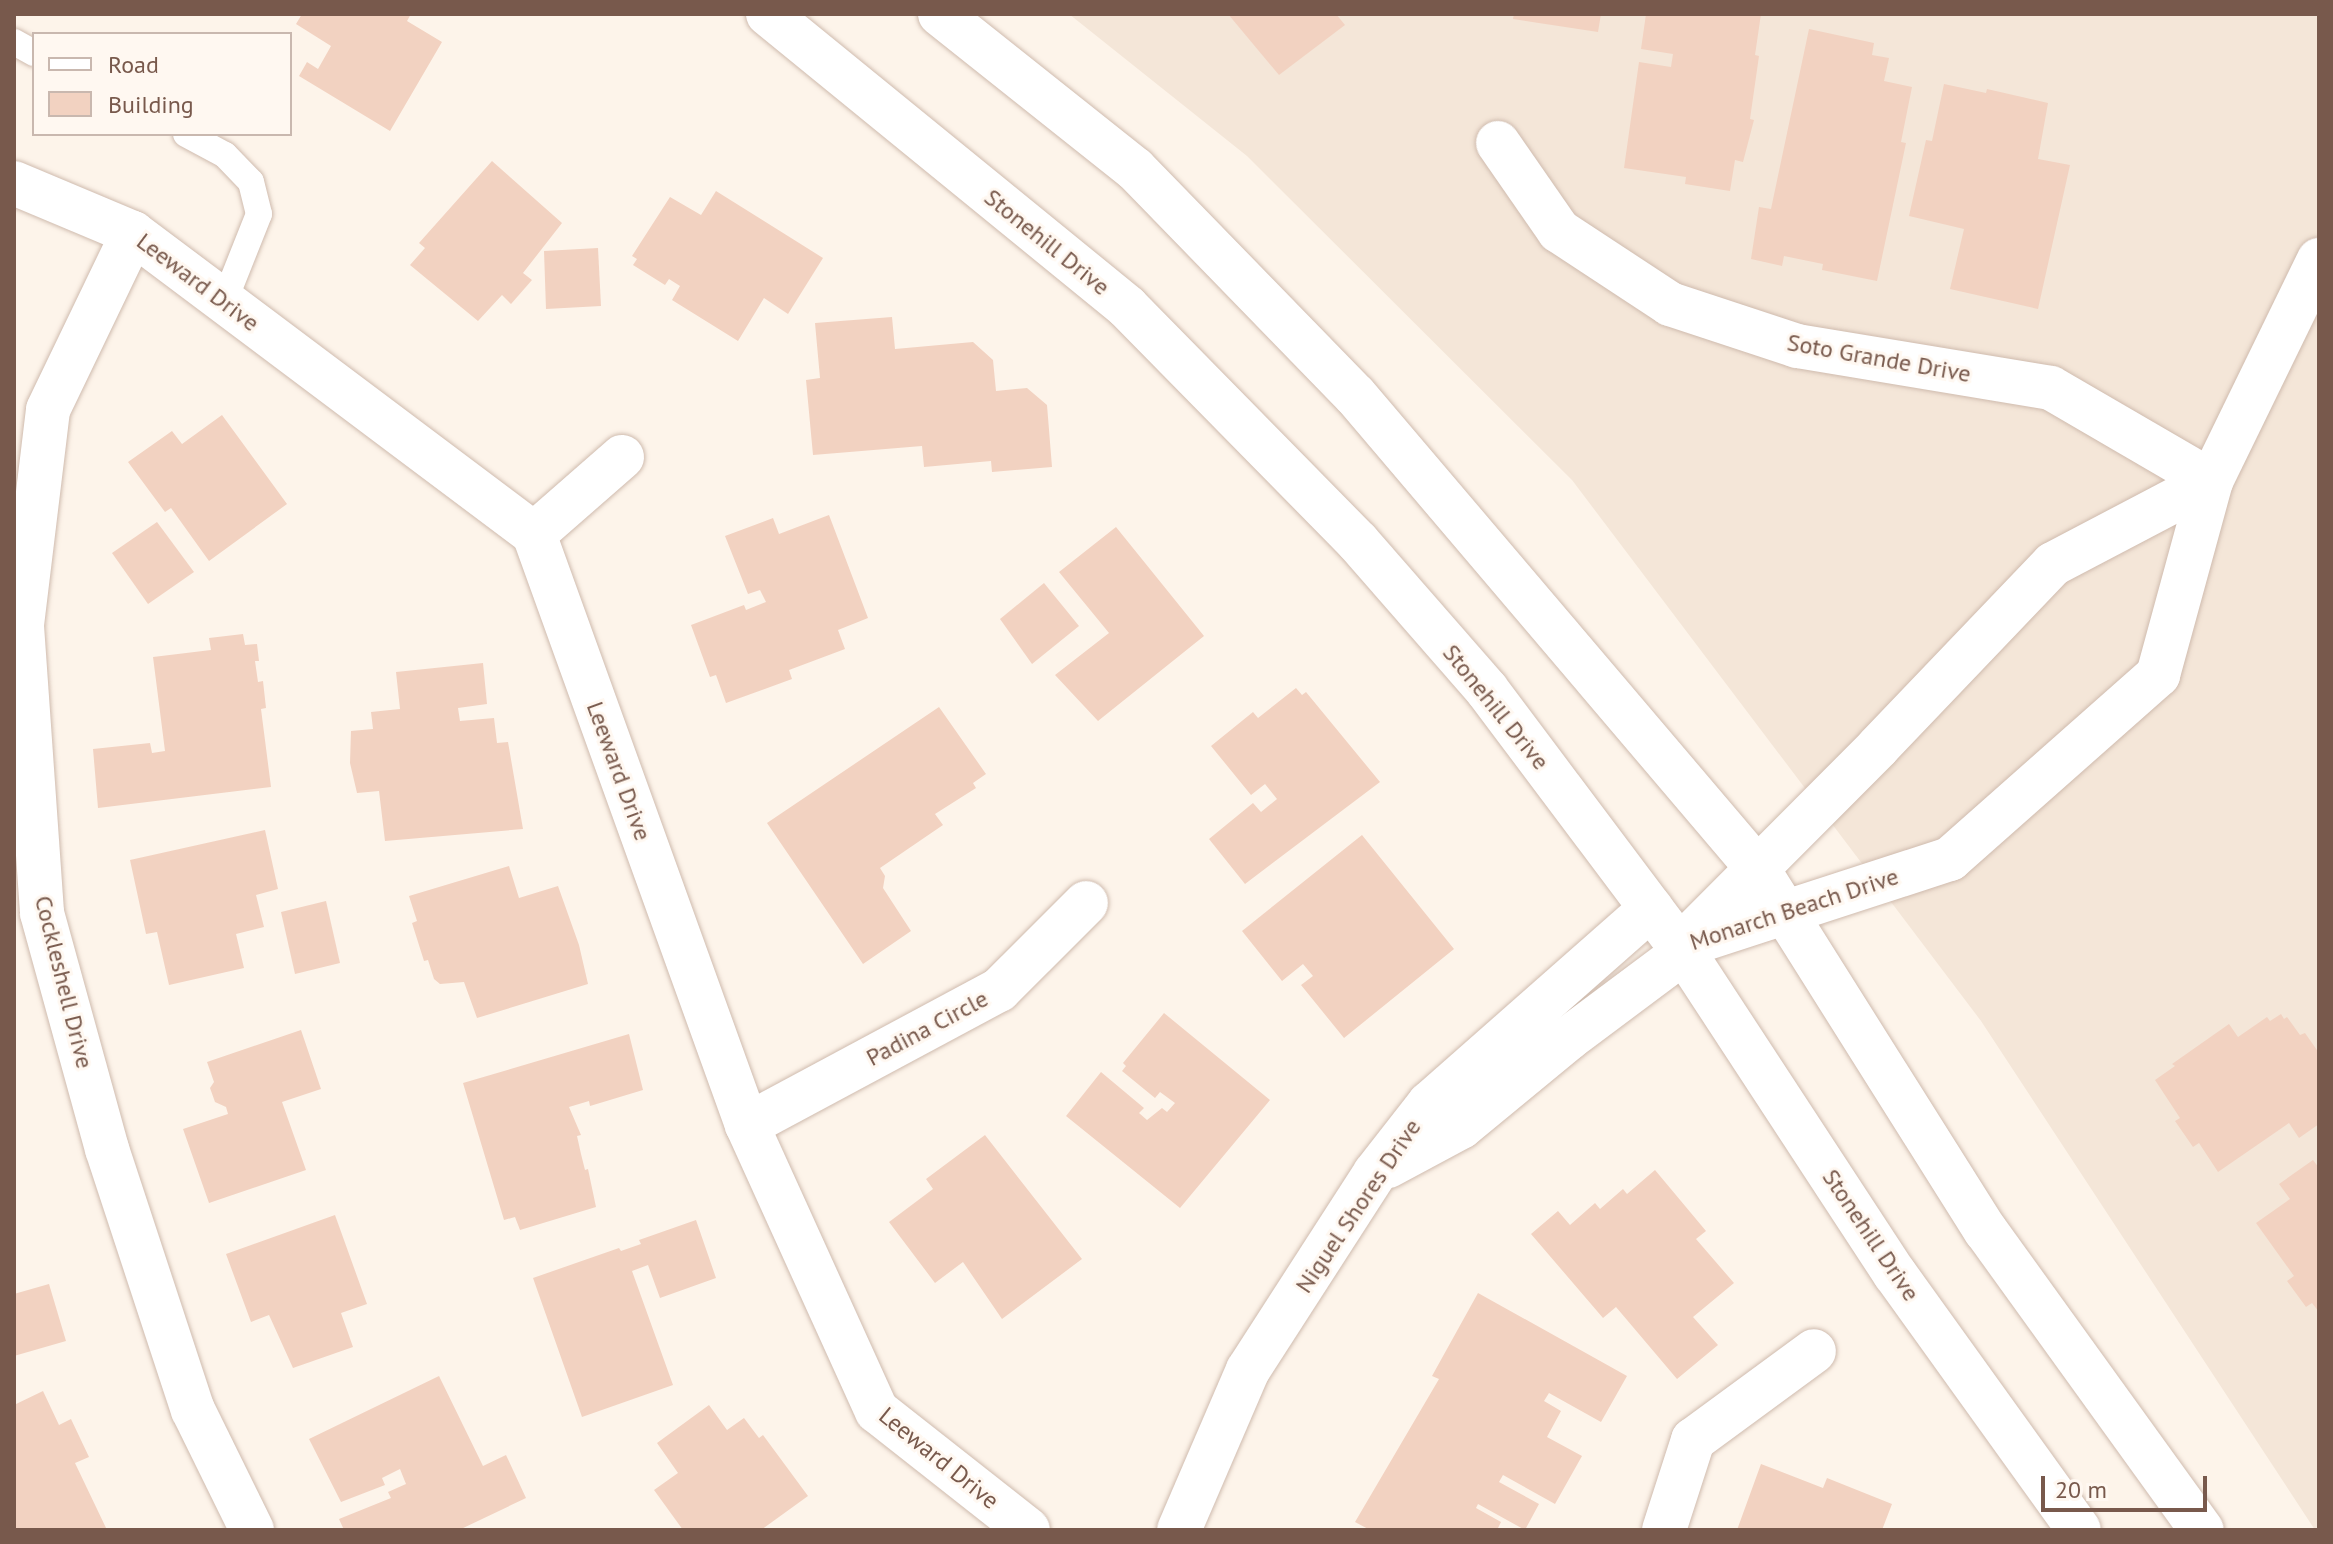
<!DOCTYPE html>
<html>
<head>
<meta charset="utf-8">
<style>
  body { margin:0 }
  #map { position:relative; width:2333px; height:1544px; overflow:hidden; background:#fdf4ea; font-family:"PT Sans",sans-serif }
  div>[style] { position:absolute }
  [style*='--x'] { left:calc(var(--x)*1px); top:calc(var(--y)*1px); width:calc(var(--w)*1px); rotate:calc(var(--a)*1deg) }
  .residential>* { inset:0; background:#f4e6d8 }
  .building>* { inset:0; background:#f2d2c1 }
  .roads { filter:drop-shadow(0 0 2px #cfbbae) drop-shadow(0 0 2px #cfbbae) }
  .lane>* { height:26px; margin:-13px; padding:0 13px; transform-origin:13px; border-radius:13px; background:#fff }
  .street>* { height:44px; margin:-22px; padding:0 22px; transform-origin:22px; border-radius:22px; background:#fff }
  .secondary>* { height:44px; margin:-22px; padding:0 22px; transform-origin:22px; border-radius:22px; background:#fff }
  span { translate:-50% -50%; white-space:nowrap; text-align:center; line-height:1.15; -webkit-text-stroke:6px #fff8f1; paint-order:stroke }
  .street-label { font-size:24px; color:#78594c }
  .frame { position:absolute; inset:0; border:16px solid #78594c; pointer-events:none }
  .legend { position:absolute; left:32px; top:32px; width:260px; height:104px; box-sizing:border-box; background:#fff8f1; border:2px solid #c9b8af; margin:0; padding:10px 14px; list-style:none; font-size:24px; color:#78594c }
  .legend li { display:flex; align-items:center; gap:16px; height:40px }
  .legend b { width:40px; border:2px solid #c9b8af }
  .scale { position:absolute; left:2041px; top:1476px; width:166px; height:36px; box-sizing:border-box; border:4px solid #78594c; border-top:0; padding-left:10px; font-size:24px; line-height:28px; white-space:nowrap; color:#78594c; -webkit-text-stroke:6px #fff8f1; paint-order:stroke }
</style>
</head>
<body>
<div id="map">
  <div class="residential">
    <div style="clip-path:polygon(1069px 14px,2319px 14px,2319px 1530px,2315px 1530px,1981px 1021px,1572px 480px,1247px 156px)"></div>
  </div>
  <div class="building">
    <div style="clip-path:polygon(302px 14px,411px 14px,407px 21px,442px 42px,390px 131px,299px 76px,307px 62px,318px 69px,331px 46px,296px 24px)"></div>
    <div style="clip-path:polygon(1228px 14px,1336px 14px,1345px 25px,1279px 75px)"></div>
    <div style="clip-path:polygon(1514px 14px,1601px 14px,1598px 32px,1513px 19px)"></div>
    <div style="clip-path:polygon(1646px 14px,1761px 14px,1755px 55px,1759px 56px,1750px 119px,1754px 120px,1743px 162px,1735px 160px,1730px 191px,1685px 184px,1686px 177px,1624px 168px,1639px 62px,1671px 67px,1673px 54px,1641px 49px)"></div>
    <div style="clip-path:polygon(1809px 29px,1874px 43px,1872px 55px,1889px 58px,1884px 81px,1912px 87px,1901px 142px,1906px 143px,1877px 281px,1822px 270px,1823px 264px,1784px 256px,1782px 266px,1751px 259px,1759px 207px,1771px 209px)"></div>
    <div style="clip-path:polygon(1944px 84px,1986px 93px,1987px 89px,2048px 103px,2038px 159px,2070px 165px,2038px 309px,1950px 289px,1964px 229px,1909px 216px,1926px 140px,1932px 141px)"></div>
    <div style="clip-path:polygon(492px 161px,562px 223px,523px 273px,532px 280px,511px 304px,502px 295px,478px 321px,410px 265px,425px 248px,419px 243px)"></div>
    <div style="clip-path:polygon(716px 191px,823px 258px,788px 314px,764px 298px,738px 341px,672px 300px,680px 286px,669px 279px,665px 285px,633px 265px,637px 259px,632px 256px,670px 197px,701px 215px)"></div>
    <div style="clip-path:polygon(598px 248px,601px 306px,546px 309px,544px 251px)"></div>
    <div style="clip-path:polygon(892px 317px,895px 349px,973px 342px,993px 360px,996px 391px,1027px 388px,1047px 405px,1052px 467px,992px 472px,991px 461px,924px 467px,922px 446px,813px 455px,806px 380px,820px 378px,815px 323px)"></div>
    <div style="clip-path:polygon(222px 415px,287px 504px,209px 561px,171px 508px,165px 512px,128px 462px,172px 431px,182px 444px)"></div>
    <div style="clip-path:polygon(829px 515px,868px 618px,838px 630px,845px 649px,789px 670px,792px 679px,726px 703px,716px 675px,710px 677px,691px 625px,744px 605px,746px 610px,766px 602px,760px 590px,748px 594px,725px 536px,773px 518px,779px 534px)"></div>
    <div style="clip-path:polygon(157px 522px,194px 572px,148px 604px,112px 553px)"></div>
    <div style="clip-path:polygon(1116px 527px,1204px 636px,1098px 721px,1055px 675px,1109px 633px,1059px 572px)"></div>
    <div style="clip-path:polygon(1044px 583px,1079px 626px,1032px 664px,1000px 619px)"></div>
    <div style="clip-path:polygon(243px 634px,245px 645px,257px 644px,259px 661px,255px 661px,258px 682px,263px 681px,266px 708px,261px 709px,271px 787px,98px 808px,93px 749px,150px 743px,152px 753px,165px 751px,153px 657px,211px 650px,209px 638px)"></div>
    <div style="clip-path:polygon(483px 663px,487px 704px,458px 708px,460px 721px,494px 718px,497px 743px,508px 742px,523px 829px,385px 841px,379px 791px,357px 793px,350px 763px,351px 731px,373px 729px,371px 712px,400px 709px,396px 672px)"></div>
    <div style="clip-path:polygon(1296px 688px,1302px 695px,1306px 692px,1380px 782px,1245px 884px,1209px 839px,1253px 803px,1261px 812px,1277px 799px,1265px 784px,1251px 795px,1211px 746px,1253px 712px,1258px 718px)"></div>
    <div style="clip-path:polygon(939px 707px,986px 774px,973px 783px,976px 788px,935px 814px,943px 825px,880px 868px,885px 876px,883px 888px,911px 931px,863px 964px,767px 823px)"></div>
    <div style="clip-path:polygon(265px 830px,278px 889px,256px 895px,264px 927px,236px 934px,244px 968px,169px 985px,157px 932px,146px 934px,130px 860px)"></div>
    <div style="clip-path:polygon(1362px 835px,1454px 949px,1344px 1038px,1301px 985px,1313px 976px,1303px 964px,1282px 981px,1242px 931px)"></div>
    <div style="clip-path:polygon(509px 866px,519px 898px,558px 886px,579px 945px,588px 984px,477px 1018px,464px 982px,440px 984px,434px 979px,428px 960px,424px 961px,412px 923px,417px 921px,409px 896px)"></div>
    <div style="clip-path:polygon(326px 901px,340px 963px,295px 974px,281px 912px)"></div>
    <div style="clip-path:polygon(1164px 1013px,1270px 1100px,1180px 1208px,1066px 1116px,1101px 1072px,1144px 1108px,1139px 1113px,1147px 1120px,1162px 1108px,1167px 1112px,1175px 1103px,1160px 1092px,1155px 1098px,1122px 1071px,1126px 1066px,1123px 1063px)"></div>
    <div style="clip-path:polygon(2281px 1014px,2284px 1019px,2287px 1017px,2300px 1035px,2305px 1033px,2319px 1053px,2319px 1124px,2299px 1138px,2289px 1123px,2218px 1172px,2199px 1143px,2193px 1147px,2175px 1121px,2180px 1118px,2155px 1080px,2175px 1066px,2172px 1064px,2229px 1024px,2238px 1037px,2267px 1017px,2270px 1021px)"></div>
    <div style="clip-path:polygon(301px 1030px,321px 1089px,282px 1102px,306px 1170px,209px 1203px,183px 1129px,228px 1114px,226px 1107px,215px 1102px,210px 1088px,214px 1082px,207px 1062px)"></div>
    <div style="clip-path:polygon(629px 1034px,643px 1090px,590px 1106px,589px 1101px,569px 1107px,581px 1135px,577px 1136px,581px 1154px,585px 1170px,588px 1169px,596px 1207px,520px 1230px,515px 1217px,504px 1220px,463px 1083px)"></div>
    <div style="clip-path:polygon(985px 1135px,1082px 1259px,1002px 1319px,963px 1262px,935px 1283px,889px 1222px,933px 1189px,926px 1179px)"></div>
    <div style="clip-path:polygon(2313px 1160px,2319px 1168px,2319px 1312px,2312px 1303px,2306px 1307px,2287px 1281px,2294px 1276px,2256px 1223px,2290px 1199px,2279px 1184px)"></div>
    <div style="clip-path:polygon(1655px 1170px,1706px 1231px,1696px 1239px,1734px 1283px,1693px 1317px,1718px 1345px,1677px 1379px,1616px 1307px,1603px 1318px,1531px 1234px,1558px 1211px,1570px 1225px,1595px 1203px,1600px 1209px,1623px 1189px,1627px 1194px)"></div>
    <div style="clip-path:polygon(335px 1215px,367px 1304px,341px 1313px,353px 1347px,293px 1368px,269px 1315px,251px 1322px,226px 1254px)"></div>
    <div style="clip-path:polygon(696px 1220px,716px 1278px,660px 1298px,648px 1265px,632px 1271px,673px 1385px,582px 1417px,533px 1278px,619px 1248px,621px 1251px,641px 1244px,639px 1240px)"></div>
    <div style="clip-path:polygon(49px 1284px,66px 1341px,14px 1356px,14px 1294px)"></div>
    <div style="clip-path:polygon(1478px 1293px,1627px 1376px,1601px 1422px,1549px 1393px,1544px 1401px,1561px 1411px,1547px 1437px,1582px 1456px,1555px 1504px,1503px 1475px,1499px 1482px,1539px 1504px,1525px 1530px,1478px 1504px,1476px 1508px,1501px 1522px,1497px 1530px,1370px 1530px,1355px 1522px,1439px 1379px,1432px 1376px)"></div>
    <div style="clip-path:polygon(439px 1376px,483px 1466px,506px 1455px,526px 1498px,459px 1530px,344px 1530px,339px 1519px,391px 1498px,388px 1492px,406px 1484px,400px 1469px,382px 1478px,385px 1485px,341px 1502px,309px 1439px)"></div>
    <div style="clip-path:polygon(43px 1391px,59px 1425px,71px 1419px,89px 1457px,75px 1463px,107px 1530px,14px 1530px,14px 1405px)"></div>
    <div style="clip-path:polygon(709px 1405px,727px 1430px,744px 1418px,759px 1438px,763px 1435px,808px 1496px,761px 1530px,683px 1530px,654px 1490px,678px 1473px,657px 1443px)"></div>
    <div style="clip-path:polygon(1761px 1464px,1823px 1488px,1827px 1478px,1892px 1504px,1882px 1530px,1737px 1530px)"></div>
  </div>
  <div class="roads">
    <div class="lane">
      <div style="--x:14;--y:42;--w:23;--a:29"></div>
      <div style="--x:186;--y:134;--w:44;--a:28.3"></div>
      <div style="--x:225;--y:155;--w:37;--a:46"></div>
      <div style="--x:251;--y:182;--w:33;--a:76"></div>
      <div style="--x:259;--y:214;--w:95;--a:111.7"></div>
    </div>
    <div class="street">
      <div style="--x:1498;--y:143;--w:107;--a:55.3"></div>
      <div style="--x:1559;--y:231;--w:133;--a:33.3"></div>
      <div style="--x:1670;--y:304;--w:134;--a:18.3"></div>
      <div style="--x:1797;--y:346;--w:257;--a:9.4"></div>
      <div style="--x:2051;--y:388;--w:185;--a:30.2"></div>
      <div style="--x:14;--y:183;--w:129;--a:22.8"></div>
      <div style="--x:133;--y:233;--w:501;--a:36.89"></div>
      <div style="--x:534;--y:534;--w:628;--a:70.18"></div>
      <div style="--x:747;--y:1125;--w:314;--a:65.6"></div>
      <div style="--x:877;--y:1411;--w:192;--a:38.2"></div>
      <div style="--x:133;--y:233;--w:196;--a:115.7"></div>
      <div style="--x:48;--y:410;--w:218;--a:96.9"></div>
      <div style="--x:22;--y:626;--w:288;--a:86"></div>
      <div style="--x:42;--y:913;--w:245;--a:74.6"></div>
      <div style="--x:107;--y:1149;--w:275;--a:71.8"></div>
      <div style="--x:193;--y:1410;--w:134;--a:63.8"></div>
      <div style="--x:534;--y:534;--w:117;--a:-41.2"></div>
      <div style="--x:747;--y:1125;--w:286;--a:-28.2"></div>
      <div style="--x:999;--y:990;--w:123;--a:-45"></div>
      <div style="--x:1664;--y:1530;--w:95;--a:-72.1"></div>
      <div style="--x:1693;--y:1440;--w:150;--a:-36.3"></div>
    </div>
    <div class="secondary">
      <div style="--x:768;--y:14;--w:463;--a:39.2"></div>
      <div style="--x:1127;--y:307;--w:330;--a:45.5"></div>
      <div style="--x:1358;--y:542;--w:196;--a:48.9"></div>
      <div style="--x:1487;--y:690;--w:328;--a:53.1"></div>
      <div style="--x:1684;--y:952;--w:385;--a:56.8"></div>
      <div style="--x:1895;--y:1274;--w:315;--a:54.3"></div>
      <div style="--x:940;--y:14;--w:249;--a:38.5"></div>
      <div style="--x:1135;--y:169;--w:315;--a:45.8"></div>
      <div style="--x:1355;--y:395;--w:621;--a:49.64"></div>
      <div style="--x:1757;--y:868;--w:429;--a:57.8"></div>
      <div style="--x:1986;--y:1231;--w:369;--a:54.2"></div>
      <div style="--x:1684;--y:942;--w:275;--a:-45.1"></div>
      <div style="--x:1878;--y:747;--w:253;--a:-46.3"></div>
      <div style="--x:2053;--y:564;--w:178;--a:-27.7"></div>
      <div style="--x:1679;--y:947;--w:285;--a:-18"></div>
      <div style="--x:1950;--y:859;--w:278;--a:-41.5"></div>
      <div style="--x:2158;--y:675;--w:201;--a:-74.7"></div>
      <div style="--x:2211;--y:481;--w:246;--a:-64"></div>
      <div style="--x:1388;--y:1166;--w:83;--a:-28.1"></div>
      <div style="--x:1461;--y:1127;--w:140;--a:-39.5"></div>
      <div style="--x:1569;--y:1038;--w:144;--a:-36.8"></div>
      <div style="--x:1179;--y:1530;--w:174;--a:-66.7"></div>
      <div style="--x:1248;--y:1370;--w:234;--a:-57.2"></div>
      <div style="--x:1375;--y:1173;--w:88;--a:-52"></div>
      <div style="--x:1429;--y:1104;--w:296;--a:-41.4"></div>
    </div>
  </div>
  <div class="street-label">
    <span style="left:1047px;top:242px;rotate:39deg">Stonehill Drive</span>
    <span style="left:198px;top:282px;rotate:37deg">Leeward Drive</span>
    <span style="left:1879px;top:358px;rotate:10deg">Soto Grande Drive</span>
    <span style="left:1496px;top:707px;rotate:51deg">Stonehill Drive</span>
    <span style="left:619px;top:771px;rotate:70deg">Leeward Drive</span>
    <span style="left:1794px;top:909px;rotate:-18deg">Monarch Beach Drive</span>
    <span style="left:64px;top:982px;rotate:76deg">Cockleshell Drive</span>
    <span style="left:927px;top:1028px;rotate:-28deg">Padina Circle</span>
    <span style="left:1358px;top:1206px;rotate:-56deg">Niguel Shores Drive</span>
    <span style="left:1871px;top:1235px;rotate:56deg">Stonehill Drive</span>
    <span style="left:939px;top:1458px;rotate:39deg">Leeward Drive</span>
  </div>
  <div class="frame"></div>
  <ul class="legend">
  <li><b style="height:10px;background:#fff"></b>Road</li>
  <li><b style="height:22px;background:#f2d2c1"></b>Building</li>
  </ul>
  <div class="scale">20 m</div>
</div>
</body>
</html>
